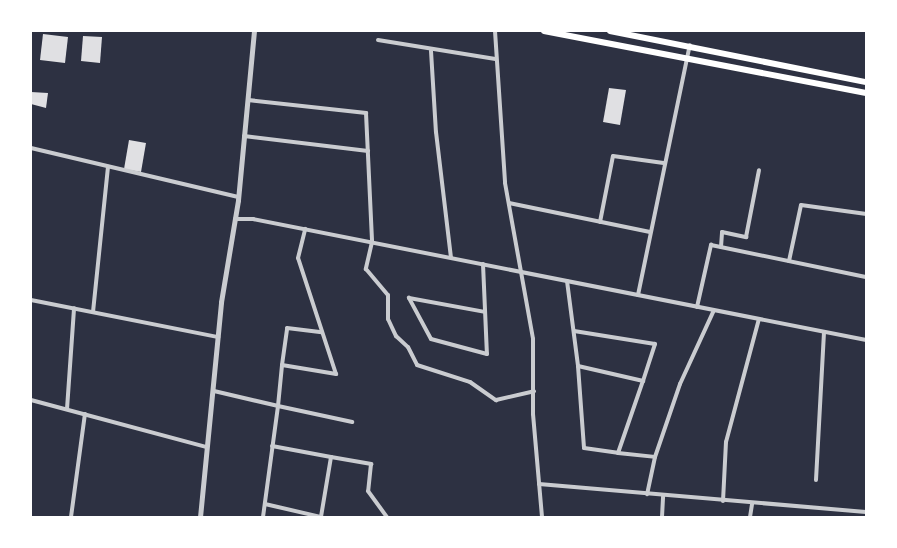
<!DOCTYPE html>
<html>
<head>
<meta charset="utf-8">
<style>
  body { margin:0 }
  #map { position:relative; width:897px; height:548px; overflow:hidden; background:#2d3142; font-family:Manrope,sans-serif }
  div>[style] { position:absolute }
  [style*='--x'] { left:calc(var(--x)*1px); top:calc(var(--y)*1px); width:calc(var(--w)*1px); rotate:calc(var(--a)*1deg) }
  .building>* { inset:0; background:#e0e0e3 }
  .minor>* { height:4px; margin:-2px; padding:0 2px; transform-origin:2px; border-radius:2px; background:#caccd0 }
  .tertiary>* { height:5px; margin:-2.5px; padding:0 2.5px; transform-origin:2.5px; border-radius:2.5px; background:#caccd0 }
  .trunk>* { height:6px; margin:-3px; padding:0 3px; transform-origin:3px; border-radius:3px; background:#fff }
  span { translate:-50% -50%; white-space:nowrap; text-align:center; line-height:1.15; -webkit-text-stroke:5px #fff; paint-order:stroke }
  .frame { position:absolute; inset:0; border:32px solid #fff; pointer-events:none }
</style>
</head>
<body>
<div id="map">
  <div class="building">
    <div style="clip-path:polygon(43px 34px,68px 37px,65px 63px,40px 60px)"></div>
    <div style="clip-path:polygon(83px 36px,102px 37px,100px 63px,81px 61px)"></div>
    <div style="clip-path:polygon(609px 88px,626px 90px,620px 125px,603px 122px)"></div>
    <div style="clip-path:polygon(31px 92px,48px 93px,46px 108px,31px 104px)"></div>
    <div style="clip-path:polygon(129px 140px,146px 143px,141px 172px,124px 169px)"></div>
  </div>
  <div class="minor">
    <div style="--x:495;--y:31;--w:152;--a:86.2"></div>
    <div style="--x:505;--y:183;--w:158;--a:79.8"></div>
    <div style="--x:533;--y:339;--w:75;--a:90"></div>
    <div style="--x:533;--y:414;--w:103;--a:85"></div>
    <div style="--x:378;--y:40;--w:119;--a:9.2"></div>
    <div style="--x:431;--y:51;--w:81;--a:86.5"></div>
    <div style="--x:436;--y:132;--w:126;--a:83.2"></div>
    <div style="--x:248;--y:100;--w:119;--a:6.3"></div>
    <div style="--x:366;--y:113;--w:129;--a:87.3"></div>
    <div style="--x:372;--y:242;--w:28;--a:103"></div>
    <div style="--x:366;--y:269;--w:34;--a:50"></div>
    <div style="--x:388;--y:295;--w:24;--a:90"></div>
    <div style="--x:388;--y:319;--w:19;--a:65"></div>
    <div style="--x:396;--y:336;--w:16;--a:43"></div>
    <div style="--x:408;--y:347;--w:20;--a:63"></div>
    <div style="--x:417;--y:365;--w:56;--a:17.8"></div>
    <div style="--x:470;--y:382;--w:32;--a:35"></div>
    <div style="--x:496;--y:400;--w:39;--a:-13"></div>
    <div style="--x:244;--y:136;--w:125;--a:6.9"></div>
    <div style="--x:31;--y:148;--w:213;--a:13.3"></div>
    <div style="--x:509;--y:203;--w:144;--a:11.6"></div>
    <div style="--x:235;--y:219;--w:18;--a:0"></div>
    <div style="--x:253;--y:219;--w:625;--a:11.17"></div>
    <div style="--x:600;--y:222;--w:67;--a:-78.9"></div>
    <div style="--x:613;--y:156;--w:51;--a:7.8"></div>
    <div style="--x:721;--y:247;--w:15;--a:-86"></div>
    <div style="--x:722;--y:232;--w:25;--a:12"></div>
    <div style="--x:746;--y:237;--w:68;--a:-79"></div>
    <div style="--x:789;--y:261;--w:57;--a:-77.9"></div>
    <div style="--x:801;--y:205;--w:66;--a:7.9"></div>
    <div style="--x:483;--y:264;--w:90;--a:87.5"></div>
    <div style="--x:487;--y:354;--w:58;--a:-165"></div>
    <div style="--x:431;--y:339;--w:47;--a:-118.2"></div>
    <div style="--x:409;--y:298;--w:77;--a:10.4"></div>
    <div style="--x:567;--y:281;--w:86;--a:82.6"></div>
    <div style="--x:578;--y:366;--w:67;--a:13"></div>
    <div style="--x:643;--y:381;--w:39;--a:-72"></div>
    <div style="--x:655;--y:344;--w:82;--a:-170.9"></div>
    <div style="--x:638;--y:295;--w:255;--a:-78.3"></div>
    <div style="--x:31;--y:300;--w:191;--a:11.2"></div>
    <div style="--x:697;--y:307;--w:64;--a:-77.3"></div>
    <div style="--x:711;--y:245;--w:158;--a:11.7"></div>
    <div style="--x:93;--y:312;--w:146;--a:-84.1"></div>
    <div style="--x:282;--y:365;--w:37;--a:-82"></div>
    <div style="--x:287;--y:328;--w:35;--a:7"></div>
    <div style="--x:578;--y:366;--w:82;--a:85.8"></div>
    <div style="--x:584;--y:448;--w:34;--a:8"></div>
    <div style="--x:618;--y:453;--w:76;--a:-70.9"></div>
    <div style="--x:214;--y:391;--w:66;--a:13.2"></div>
    <div style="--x:278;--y:406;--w:41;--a:-84.4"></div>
    <div style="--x:282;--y:365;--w:55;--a:9.5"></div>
    <div style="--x:336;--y:374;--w:122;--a:-108.1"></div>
    <div style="--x:298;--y:258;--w:30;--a:-76"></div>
    <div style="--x:31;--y:400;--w:182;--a:15"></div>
    <div style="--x:67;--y:409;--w:101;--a:-86"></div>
    <div style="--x:272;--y:446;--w:60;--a:10.6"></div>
    <div style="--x:331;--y:457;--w:61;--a:99.5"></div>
    <div style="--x:618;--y:453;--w:37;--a:6"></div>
    <div style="--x:655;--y:457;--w:38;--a:102"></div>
    <div style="--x:331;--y:457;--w:41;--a:9.9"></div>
    <div style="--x:371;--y:464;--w:27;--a:96"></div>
    <div style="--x:368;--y:491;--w:32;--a:54"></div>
    <div style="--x:655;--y:457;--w:77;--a:-71.1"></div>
    <div style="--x:680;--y:384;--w:81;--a:-65.3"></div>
    <div style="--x:816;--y:480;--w:148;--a:-86.9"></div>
    <div style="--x:539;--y:484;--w:328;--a:4.9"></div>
    <div style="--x:723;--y:501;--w:59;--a:-87.1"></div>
    <div style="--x:726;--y:442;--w:127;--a:-75"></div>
    <div style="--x:265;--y:504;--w:57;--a:13.1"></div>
    <div style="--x:71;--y:517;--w:104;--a:-82.3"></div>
    <div style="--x:263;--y:517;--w:112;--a:-82.3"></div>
    <div style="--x:278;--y:406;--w:76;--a:12.2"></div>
    <div style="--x:662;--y:517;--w:21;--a:-87"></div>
    <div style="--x:750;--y:517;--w:13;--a:-81"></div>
  </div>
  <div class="tertiary">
    <div style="--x:200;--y:517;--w:216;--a:-84.4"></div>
    <div style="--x:221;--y:302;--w:103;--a:-80.5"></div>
    <div style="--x:238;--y:200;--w:170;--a:-84.6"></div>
  </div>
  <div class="trunk">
    <div style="--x:544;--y:31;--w:328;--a:10.9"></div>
    <div style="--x:610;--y:31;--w:261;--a:11.3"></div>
  </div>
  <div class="frame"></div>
</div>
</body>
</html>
